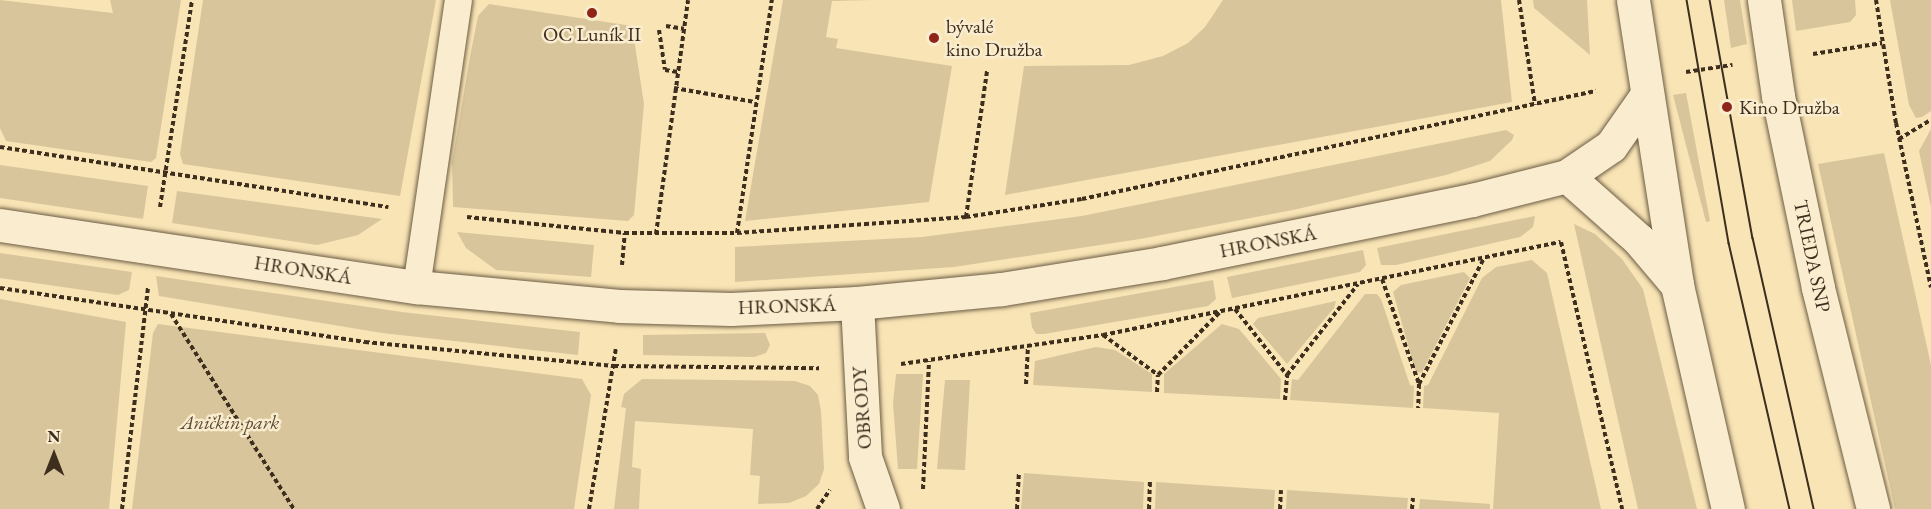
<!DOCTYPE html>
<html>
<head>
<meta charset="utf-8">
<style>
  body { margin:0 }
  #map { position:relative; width:1931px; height:509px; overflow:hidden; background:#f8e4b5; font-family:"EB Garamond",serif }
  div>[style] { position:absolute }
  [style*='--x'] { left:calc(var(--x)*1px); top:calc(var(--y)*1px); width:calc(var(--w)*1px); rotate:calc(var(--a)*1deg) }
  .green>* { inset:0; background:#d8c59b }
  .path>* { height:4px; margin-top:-2px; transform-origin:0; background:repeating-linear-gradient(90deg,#3d2e1e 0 4.5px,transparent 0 7.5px) }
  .roads { filter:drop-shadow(0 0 2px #6c5c44) drop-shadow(0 0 2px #6c5c44) }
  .lane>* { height:27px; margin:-13.5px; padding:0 13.5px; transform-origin:13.5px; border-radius:13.5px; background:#faedcf }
  .street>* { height:33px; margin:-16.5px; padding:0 16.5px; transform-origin:16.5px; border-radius:16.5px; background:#faedcf }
  .secondary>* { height:33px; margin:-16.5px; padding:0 16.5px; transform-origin:16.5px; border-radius:16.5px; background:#faedcf }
  .tram>* { height:1.5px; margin:-0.75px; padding:0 0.75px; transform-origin:0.75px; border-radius:0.75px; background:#3d2e1e }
  .dots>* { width:16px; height:16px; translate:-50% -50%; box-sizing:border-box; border:3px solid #faedcf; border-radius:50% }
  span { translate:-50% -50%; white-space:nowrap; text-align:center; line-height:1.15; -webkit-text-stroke:5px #faedcf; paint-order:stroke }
  .poi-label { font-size:20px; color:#3d2e1e }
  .left { translate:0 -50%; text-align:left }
  .street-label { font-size:20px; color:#3d2e1e }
  .park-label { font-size:20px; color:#5c4c37; font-style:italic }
  .north { position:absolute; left:24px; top:425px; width:60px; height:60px; -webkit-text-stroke:4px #faedcf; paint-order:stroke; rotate:0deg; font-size:16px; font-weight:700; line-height:24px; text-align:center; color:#3d2e1e }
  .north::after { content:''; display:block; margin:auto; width:21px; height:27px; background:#3d2e1e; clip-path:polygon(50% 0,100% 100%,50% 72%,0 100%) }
</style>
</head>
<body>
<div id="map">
  <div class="green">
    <div style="clip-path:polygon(0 0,113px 13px,110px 0,181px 0,156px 158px,151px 162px,6px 141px,0 128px)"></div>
    <div style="clip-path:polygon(203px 0,436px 0,400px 196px,183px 164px,180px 154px)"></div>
    <div style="clip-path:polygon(783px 0,872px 0,832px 1px,826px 37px,838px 39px,836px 48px,952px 66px,929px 202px,745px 221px)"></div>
    <div style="clip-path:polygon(1223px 0,1501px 0,1512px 102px,1005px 195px,1024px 66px,1129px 65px,1163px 56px,1188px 43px,1205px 27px)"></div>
    <div style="clip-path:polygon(1533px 0,1587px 0,1590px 55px,1534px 8px)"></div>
    <div style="clip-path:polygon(1724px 0,1740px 0,1747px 44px,1731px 48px)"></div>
    <div style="clip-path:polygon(1792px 0,1855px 0,1856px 15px,1850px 22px,1796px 31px)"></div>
    <div style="clip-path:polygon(1890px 0,1931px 0,1931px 111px,1922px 117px,1916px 118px,1909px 105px)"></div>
    <div style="clip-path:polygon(489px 4px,632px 26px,644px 104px,634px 215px,628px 221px,453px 207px,452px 162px,470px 57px,478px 16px)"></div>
    <div style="clip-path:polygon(1686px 93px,1710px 221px,1706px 222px,1673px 95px)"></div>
    <div style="clip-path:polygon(1931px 129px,1931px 207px,1919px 151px)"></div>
    <div style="clip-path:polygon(1506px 130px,1514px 135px,1512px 140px,1490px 161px,1446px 175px,1293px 210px,1140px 239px,954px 267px,735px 282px,735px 247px,922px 237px,1082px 216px)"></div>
    <div style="clip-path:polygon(1884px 153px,1931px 365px,1931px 509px,1895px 509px,1818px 164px)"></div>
    <div style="clip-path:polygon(0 165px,148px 186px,143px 219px,0 198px)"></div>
    <div style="clip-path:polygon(177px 191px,382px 219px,358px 235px,317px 245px,172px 223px)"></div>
    <div style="clip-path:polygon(1535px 216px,1533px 227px,1520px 237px,1396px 265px,1381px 265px,1377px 248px)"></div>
    <div style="clip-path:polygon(1574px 224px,1595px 234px,1622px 259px,1643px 289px,1697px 509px,1638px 509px)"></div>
    <div style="clip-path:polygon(457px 232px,594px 245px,591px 277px,496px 270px,466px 248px)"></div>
    <div style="clip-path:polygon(1363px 250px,1366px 265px,1360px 272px,1232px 298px,1227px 277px)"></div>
    <div style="clip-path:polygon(0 253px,132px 272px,129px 290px,118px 295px,0 278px)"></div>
    <div style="clip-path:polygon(1532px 260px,1547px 273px,1601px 509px,1493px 509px,1499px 413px,1423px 408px,1424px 386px,1428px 385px,1482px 278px,1496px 267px)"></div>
    <div style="clip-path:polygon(1464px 272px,1470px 278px,1422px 372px,1416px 373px,1393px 292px,1401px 285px)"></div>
    <div style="clip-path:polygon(156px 276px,402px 312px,580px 332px,578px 355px,382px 333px,159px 296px)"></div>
    <div style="clip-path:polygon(1213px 280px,1216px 299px,1208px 306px,1044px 334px,1036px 334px,1032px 327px,1030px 313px)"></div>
    <div style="clip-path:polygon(1365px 294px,1377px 294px,1381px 299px,1410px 385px,1414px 386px,1413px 408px,1290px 400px,1292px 379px,1298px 380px)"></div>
    <div style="clip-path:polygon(0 299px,126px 322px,109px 509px,0 509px)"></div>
    <div style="clip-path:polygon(1336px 301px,1334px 308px,1287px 364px,1253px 324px,1258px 318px)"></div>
    <div style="clip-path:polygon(158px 324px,582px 379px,591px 395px,574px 509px,132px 509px,153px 333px)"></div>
    <div style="clip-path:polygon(1222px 324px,1239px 329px,1281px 379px,1280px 399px,1164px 393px,1164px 374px)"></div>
    <div style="clip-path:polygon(765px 333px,770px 345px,766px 353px,754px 357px,643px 355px,643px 335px)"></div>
    <div style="clip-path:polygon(1096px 347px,1115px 350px,1152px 374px,1152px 392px,1033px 385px,1035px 361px)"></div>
    <div style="clip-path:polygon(896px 374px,923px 374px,917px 469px,898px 469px,893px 403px)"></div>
    <div style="clip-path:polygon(642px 379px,795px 381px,810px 386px,818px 395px,821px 411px,824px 469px,819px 484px,806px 496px,789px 503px,758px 504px,760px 476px,750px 475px,753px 429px,635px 421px,632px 467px,641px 469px,639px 509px,614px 509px,626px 408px,621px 407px,624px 394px)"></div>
    <div style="clip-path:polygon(945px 380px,970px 380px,965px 470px,937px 469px)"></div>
    <div style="clip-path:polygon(1024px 473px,1144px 482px,1143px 509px,1021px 509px)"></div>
    <div style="clip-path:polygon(1156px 482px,1275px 490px,1274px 509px,1155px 509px)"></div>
    <div style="clip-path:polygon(1287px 490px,1408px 498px,1407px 509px,1286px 509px)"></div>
    <div style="clip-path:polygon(1420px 499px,1490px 504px,1490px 509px,1419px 509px)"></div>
  </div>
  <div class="path">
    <div style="--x:1519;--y:0;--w:106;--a:81.3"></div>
    <div style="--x:1876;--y:0;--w:125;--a:80.8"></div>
    <div style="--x:1896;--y:123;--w:168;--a:78"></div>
    <div style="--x:666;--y:26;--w:18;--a:9"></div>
    <div style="--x:659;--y:30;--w:40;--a:81.5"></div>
    <div style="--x:665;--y:70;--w:13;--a:9"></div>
    <div style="--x:1813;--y:54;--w:70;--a:-9.1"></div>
    <div style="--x:1686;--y:72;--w:47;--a:-8.7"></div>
    <div style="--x:674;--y:88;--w:82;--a:9.8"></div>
    <div style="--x:1899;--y:139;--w:37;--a:-31"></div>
    <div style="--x:0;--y:147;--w:393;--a:8.8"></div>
    <div style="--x:160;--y:207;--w:209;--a:-81.2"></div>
    <div style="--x:467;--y:217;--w:159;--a:5.8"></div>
    <div style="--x:625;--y:233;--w:112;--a:0"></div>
    <div style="--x:737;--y:233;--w:236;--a:-81.5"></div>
    <div style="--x:966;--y:217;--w:148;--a:-81.8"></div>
    <div style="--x:737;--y:233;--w:230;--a:-4"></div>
    <div style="--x:966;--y:217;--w:117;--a:-8.8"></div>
    <div style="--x:1082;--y:199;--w:525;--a:-11.87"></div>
    <div style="--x:656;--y:234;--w:236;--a:-82.2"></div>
    <div style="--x:622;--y:265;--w:32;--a:-85"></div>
    <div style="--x:1382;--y:279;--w:111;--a:70.6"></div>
    <div style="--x:1419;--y:384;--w:24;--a:92"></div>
    <div style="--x:0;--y:288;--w:369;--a:8.4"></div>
    <div style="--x:365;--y:342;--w:250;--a:5.5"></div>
    <div style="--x:614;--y:366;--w:205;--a:0.6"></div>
    <div style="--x:1235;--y:309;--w:84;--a:51.8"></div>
    <div style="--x:171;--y:314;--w:231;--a:57.8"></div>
    <div style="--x:1103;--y:335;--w:68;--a:36"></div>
    <div style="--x:901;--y:364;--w:204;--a:-8.2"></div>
    <div style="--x:1103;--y:335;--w:467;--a:-11.5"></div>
    <div style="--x:1561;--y:242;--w:274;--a:77.1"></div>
    <div style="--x:1026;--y:384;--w:37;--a:-87"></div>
    <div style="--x:1419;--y:384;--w:142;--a:-62.7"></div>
    <div style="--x:1157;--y:392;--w:17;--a:-87"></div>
    <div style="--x:1158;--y:375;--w:88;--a:-45.5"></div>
    <div style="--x:1285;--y:400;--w:25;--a:-85"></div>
    <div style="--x:1287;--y:375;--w:115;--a:-52"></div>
    <div style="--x:923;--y:489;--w:128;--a:-87.3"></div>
    <div style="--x:122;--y:509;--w:223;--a:-83.3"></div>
    <div style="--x:589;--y:509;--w:163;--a:-80.5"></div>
    <div style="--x:817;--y:509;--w:23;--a:-56"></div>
    <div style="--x:1017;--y:509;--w:36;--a:-87"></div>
    <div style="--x:1149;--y:509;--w:27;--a:-88"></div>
    <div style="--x:1280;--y:509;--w:19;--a:-87"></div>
    <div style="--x:1412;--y:509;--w:11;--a:-85"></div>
  </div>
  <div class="roads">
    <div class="lane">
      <div style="--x:416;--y:287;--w:290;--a:-81.7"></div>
    </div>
    <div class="street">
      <div style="--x:1567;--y:176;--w:96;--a:41.6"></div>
      <div style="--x:1639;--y:240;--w:59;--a:49.8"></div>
      <div style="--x:0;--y:225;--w:421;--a:8.5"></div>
      <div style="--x:416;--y:287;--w:204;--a:5.3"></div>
      <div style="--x:619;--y:306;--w:112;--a:1.5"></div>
      <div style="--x:731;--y:309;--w:126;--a:-2.7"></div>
      <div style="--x:857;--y:303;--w:146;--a:-5.5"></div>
      <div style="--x:1002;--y:289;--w:162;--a:-9.2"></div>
      <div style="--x:1162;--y:263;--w:316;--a:-11.5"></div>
      <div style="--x:1472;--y:200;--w:98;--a:-14.2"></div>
      <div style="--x:1567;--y:176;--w:53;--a:-34.3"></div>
      <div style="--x:1611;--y:146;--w:61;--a:-55"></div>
      <div style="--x:857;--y:303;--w:154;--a:87"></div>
      <div style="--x:865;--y:457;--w:55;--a:70.9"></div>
    </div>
    <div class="secondary">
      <div style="--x:1633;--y:0;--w:288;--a:81.2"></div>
      <div style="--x:1677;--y:285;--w:230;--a:77.2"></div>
      <div style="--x:1764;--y:0;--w:97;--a:81.7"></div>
      <div style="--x:1778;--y:96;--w:196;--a:78.2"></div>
      <div style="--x:1818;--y:288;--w:228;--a:76"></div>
    </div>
  </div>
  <div class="tram">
    <div style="--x:1687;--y:0;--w:247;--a:80.2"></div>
    <div style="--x:1729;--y:243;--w:273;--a:77.1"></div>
    <div style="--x:1710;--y:0;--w:242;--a:79.8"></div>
    <div style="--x:1753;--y:238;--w:278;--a:77.3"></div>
  </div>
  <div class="dots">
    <div style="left:592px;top:13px;background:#8f2418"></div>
    <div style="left:934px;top:38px;background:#8f2418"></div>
    <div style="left:1727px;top:107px;background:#8f2418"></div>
  </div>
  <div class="poi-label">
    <span class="left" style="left:946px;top:38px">bývalé<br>kino Družba</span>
    <span style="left:592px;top:34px">OC Luník II</span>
    <span class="left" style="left:1739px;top:107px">Kino Družba</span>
  </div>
  <div class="street-label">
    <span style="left:1268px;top:242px;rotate:-11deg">HRONSKÁ</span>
    <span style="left:1812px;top:256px;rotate:78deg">TRIEDA SNP</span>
    <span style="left:303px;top:270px;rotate:9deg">HRONSKÁ</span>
    <span style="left:787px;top:306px;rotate:-2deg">HRONSKÁ</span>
    <span style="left:862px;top:408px;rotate:-94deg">OBRODY</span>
  </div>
  <div class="park-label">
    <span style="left:230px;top:422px">Aničkin park</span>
  </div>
  <div class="north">N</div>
</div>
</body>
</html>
